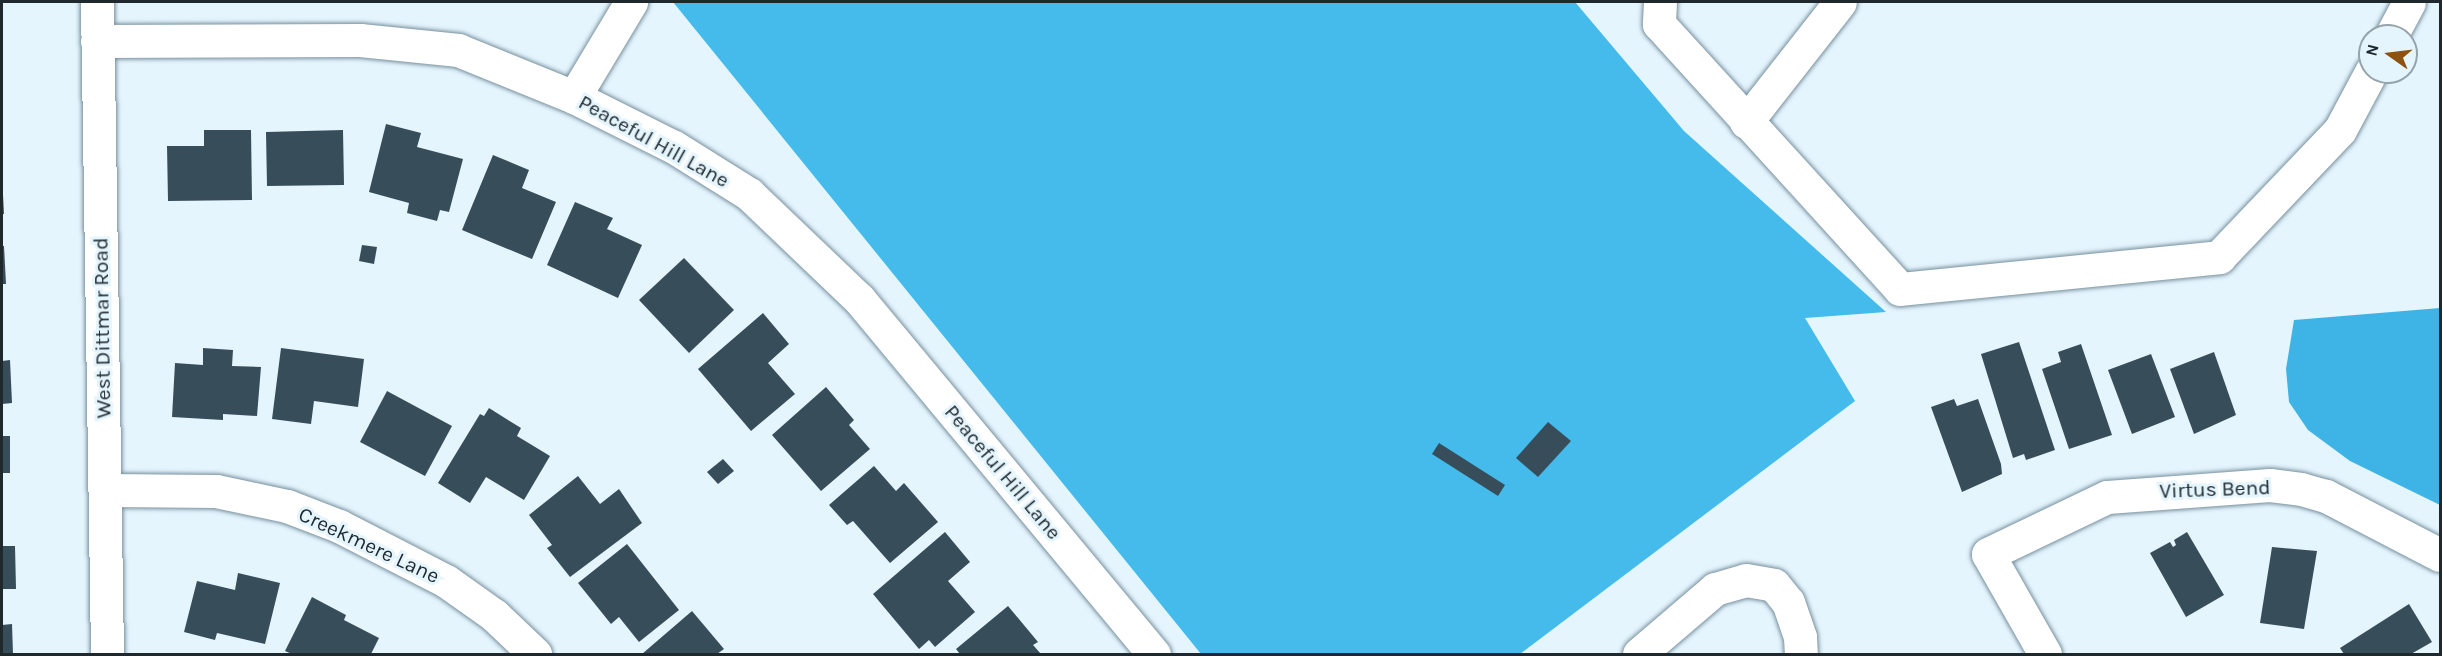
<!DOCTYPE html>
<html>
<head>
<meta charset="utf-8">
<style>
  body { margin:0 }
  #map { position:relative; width:2442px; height:656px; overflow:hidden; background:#e5f5fe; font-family:Karla,sans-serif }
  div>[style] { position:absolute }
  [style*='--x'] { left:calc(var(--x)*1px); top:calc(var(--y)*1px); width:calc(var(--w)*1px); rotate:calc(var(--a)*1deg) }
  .forest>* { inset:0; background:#45bbec }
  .water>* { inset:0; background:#3db4e5 }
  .building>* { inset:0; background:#374e5a }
  .roads { filter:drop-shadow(0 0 2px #77909d) drop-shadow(0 0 2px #77909d) }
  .minor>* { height:33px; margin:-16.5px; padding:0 16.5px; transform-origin:16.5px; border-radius:16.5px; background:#fff }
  span { translate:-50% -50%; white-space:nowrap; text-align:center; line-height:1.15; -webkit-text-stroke:6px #e5f5fe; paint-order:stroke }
  .street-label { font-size:21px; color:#1e282d }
  .frame { position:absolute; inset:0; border:3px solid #1e282d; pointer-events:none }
  .north { position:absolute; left:2358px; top:24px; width:60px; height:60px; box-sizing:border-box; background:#e5f5fe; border:2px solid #95a3aa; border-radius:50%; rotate:284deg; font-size:16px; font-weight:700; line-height:24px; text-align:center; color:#1e282d }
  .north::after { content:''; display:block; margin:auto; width:21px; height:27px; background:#8d520f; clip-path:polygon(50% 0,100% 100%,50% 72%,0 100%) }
</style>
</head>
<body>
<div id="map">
  <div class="forest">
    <div style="clip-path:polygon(673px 2px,1575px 2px,1684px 131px,1886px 312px,1805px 318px,1855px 401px,1520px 654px,1201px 654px)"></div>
  </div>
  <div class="water">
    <div style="clip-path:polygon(2440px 308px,2440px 505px,2350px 461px,2308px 430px,2289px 402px,2286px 369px,2294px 320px)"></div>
  </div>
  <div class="building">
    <div style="clip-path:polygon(386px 124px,421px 133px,417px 147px,463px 159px,449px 212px,440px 210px,437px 221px,407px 213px,409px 203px,369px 192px)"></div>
    <div style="clip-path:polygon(204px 130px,251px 130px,252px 200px,168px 201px,167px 146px,204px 146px)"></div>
    <div style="clip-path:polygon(343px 130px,344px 185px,267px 186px,266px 132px)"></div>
    <div style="clip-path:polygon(493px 155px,529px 170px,522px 188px,556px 202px,532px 259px,462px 230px)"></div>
    <div style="clip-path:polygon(2px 195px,3px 195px,4px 214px,2px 214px)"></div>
    <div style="clip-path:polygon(575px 202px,613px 218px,607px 229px,642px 245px,618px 298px,547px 265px)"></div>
    <div style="clip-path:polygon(362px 245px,377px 247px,374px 264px,359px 261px)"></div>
    <div style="clip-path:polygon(2px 246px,4px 246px,6px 284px,2px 284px)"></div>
    <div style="clip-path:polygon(684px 258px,734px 310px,689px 353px,639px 300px)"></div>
    <div style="clip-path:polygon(763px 313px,789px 344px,768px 363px,795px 394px,751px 431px,698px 369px)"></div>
    <div style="clip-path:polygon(2019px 342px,2055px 450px,2026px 460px,2024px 454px,2013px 458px,1981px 354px)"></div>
    <div style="clip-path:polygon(2081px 344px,2112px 435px,2069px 449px,2042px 369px,2061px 362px,2058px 352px)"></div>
    <div style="clip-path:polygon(203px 348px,233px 350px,232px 366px,261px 367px,257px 416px,223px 414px,223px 420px,172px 417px,175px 363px,203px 365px)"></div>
    <div style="clip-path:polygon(281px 348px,364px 359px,358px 407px,314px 401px,311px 424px,272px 419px)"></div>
    <div style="clip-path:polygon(2214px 352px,2236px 415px,2194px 434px,2170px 369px)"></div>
    <div style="clip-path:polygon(2151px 354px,2175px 417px,2132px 434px,2108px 370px)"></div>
    <div style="clip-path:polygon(10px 360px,12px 403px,2px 404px,2px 361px)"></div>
    <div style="clip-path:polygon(826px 387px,854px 420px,849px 425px,870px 449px,821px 491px,772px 435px)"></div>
    <div style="clip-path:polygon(387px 391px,452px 426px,425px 476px,360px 442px)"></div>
    <div style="clip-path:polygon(1954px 399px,1957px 406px,1978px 399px,2001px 464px,2002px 474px,1962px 492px,1931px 407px)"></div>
    <div style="clip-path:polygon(489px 408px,521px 428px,517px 436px,550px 456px,524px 500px,486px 477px,470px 503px,438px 483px,480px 414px,484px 416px)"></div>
    <div style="clip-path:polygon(1548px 422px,1571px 441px,1538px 477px,1516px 458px)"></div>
    <div style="clip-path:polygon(2px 436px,10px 436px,10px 473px,2px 473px)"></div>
    <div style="clip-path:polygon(1439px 443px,1505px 485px,1498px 496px,1432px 454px)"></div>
    <div style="clip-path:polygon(723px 459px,734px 471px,718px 484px,707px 472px)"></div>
    <div style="clip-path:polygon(874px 466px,896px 491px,904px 483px,938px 522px,890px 563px,853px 521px,847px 525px,829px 505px)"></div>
    <div style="clip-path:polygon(578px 476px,600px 504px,619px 489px,642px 523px,570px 577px,547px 548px,552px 545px,529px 515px)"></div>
    <div style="clip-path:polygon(945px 532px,970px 562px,948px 581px,975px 612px,935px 647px,929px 640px,919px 649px,873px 594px)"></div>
    <div style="clip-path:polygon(2187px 532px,2224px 595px,2186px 617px,2150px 553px,2170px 542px,2173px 547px,2176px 545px,2174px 540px)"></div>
    <div style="clip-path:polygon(627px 544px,679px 610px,639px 642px,619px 617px,611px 624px,578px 583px)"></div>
    <div style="clip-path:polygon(2px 546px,15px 546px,16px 589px,2px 589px)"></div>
    <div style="clip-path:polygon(2272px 547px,2317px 551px,2304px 629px,2260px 623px)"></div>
    <div style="clip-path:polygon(238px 573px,280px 583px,265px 644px,217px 633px,215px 640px,184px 632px,197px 581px,235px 590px)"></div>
    <div style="clip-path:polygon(312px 597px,346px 615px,344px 620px,379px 638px,371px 654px,292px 654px,285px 651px)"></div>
    <div style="clip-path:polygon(2409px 604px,2432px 642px,2411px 654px,2344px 654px,2340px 648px)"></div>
    <div style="clip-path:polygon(1008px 606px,1038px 642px,1033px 645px,1041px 654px,960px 654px,956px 649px)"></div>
    <div style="clip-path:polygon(692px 611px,724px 649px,717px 654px,642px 654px)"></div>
    <div style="clip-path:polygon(12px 624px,13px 654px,2px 654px,2px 625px)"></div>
  </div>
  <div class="roads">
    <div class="minor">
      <div style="--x:97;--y:2;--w:652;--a:89.12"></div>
      <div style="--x:1660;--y:2;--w:22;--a:93"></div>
      <div style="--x:1659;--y:24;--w:358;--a:47.7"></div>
      <div style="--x:1900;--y:289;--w:321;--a:-5.7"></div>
      <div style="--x:2219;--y:257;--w:175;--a:-46.4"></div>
      <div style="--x:2340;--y:130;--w:66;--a:-61.9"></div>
      <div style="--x:2391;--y:36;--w:38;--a:-62"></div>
      <div style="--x:97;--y:41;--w:263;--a:-0.2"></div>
      <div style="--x:360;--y:40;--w:99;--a:5.8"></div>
      <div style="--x:458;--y:50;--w:125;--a:22.1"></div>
      <div style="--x:574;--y:97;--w:112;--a:26.6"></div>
      <div style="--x:674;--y:147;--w:89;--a:32.1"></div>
      <div style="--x:749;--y:194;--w:152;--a:43.7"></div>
      <div style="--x:859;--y:299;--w:462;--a:50.3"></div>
      <div style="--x:574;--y:97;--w:111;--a:-59"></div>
      <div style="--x:1746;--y:122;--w:152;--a:-51.9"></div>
      <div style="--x:107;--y:490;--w:109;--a:0.5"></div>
      <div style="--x:216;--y:491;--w:73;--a:11.9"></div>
      <div style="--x:287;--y:506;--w:56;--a:21"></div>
      <div style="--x:339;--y:526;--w:120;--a:27.2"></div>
      <div style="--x:446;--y:581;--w:59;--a:35.3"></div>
      <div style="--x:494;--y:615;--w:57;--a:43.6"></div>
      <div style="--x:1639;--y:654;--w:100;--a:-40.5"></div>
      <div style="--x:1715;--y:589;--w:32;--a:-16"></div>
      <div style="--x:1746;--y:580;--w:28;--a:10"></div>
      <div style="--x:1774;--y:585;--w:22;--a:51"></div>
      <div style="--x:1788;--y:602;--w:37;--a:71"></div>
      <div style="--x:1800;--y:637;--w:17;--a:87"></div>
      <div style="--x:2045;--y:654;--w:115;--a:-119.7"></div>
      <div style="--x:1988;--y:554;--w:132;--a:-25.6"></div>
      <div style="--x:2107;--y:497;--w:163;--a:-4.2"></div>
      <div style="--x:2270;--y:485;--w:31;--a:7"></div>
      <div style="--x:2301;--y:489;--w:26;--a:16"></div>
      <div style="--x:2326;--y:496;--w:128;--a:27.4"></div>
    </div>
  </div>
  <div class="street-label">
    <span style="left:654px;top:141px;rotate:29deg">Peaceful Hill Lane</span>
    <span style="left:102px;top:328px;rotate:-91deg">West Dittmar Road</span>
    <span style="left:1003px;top:472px;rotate:50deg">Peaceful Hill Lane</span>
    <span style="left:2215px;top:489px;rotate:-2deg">Virtus Bend</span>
    <span style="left:369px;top:545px;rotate:25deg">Creekmere Lane</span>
  </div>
  <div class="frame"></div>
  <div class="north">N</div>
</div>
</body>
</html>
